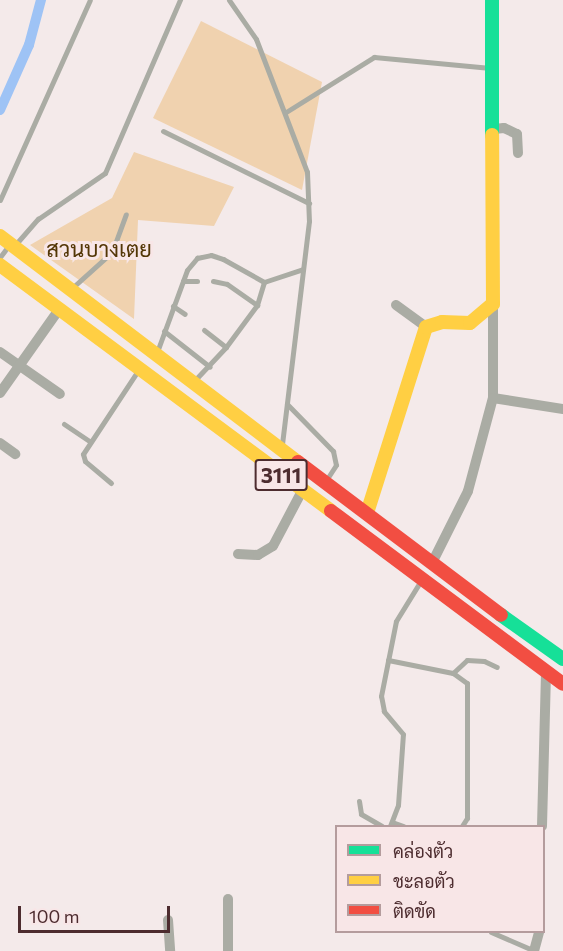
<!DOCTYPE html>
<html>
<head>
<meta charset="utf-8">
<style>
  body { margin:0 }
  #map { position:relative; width:563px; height:951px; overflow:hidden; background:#f4eaea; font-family:Commissioner,Sarabun,sans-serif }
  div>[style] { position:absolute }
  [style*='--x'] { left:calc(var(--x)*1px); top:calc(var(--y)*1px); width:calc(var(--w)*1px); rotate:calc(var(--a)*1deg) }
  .green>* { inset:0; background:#f0d2af }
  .canal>* { height:10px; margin:-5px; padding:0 5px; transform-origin:5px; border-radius:5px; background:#9ec3f5 }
  .lane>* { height:5px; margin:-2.5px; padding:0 2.5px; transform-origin:2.5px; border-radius:2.5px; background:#aaaca4 }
  .street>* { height:10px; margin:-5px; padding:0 5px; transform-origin:5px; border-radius:5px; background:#aaaca4 }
  .fast>* { height:14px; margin:-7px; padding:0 7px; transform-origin:7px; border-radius:7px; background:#16e098 }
  .slow>* { height:14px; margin:-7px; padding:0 7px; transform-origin:7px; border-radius:7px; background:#ffcf43 }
  .jam>* { height:14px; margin:-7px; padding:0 7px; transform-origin:7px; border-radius:7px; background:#f24e42 }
  span { translate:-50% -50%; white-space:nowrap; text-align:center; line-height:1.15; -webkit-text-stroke:6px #f8e6e7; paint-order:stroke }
  .shield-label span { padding:2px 4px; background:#f8e6e7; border:2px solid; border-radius:4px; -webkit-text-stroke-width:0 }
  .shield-label { font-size:21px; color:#4d2c2f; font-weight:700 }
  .park-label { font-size:22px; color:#533606 }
  .legend { position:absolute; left:335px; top:825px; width:210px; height:108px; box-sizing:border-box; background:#f8e6e7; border:2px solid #b49c9d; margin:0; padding:8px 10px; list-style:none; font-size:18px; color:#4d2c2f }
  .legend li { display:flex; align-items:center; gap:12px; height:30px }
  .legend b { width:30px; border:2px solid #b49c9d }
  .scale { position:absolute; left:18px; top:906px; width:152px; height:27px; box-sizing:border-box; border:3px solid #4d2c2f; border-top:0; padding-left:8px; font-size:18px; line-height:21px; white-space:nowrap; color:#4d2c2f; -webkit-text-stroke:4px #f8e6e7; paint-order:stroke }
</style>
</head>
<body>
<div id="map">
  <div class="green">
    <div style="clip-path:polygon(201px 21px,322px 82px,302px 190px,153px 118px)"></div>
    <div style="clip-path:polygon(134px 152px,234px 187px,214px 226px,138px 220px,134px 319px,30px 245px,112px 198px)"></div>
  </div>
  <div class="canal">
    <div style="--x:0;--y:110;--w:71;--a:-66"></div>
    <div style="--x:29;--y:45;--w:47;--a:-75.1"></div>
  </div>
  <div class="lane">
    <div style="--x:229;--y:0;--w:47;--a:55.3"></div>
    <div style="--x:256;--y:39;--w:142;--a:69"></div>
    <div style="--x:307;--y:172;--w:49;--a:87.7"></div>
    <div style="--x:309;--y:221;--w:225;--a:96.9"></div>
    <div style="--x:286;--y:112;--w:104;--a:-32"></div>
    <div style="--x:374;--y:57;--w:117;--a:5.4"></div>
    <div style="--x:163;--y:131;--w:163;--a:26.3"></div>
    <div style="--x:0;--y:200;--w:219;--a:-65.8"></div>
    <div style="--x:15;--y:245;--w:35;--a:-49"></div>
    <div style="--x:38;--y:219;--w:81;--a:-34.5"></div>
    <div style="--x:105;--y:173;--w:189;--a:-66.6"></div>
    <div style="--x:0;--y:257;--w:15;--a:-53"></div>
    <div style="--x:183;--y:281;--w:14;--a:0"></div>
    <div style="--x:213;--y:281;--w:14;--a:12"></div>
    <div style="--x:227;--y:284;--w:37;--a:35"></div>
    <div style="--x:264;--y:282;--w:41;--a:-18.4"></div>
    <div style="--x:72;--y:288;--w:54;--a:-42"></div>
    <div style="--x:112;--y:252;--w:40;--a:-69.8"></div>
    <div style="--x:173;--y:306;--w:14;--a:34"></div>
    <div style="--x:204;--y:330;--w:28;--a:38"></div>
    <div style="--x:164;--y:331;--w:58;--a:38"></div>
    <div style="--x:157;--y:352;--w:87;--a:-69.9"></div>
    <div style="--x:187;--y:270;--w:16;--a:-50"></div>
    <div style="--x:197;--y:258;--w:14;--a:-12"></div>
    <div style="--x:211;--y:255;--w:13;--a:18"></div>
    <div style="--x:223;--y:259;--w:47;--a:29.3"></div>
    <div style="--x:264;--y:282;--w:24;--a:107"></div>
    <div style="--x:257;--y:305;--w:52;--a:126.4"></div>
    <div style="--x:226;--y:347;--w:44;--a:133.2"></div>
    <div style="--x:287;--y:404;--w:66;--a:45.6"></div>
    <div style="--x:333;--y:451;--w:14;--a:78"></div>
    <div style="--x:336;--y:465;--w:17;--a:123"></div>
    <div style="--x:64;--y:424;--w:30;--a:34"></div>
    <div style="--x:111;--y:483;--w:34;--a:-140"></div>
    <div style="--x:85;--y:461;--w:7;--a:-106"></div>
    <div style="--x:83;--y:454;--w:98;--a:-56.6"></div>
    <div style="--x:388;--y:660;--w:66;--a:11.3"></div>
    <div style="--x:453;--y:673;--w:17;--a:36"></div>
    <div style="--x:467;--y:683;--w:135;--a:90"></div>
    <div style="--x:467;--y:818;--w:9;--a:122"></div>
    <div style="--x:453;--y:673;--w:19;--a:-43"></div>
    <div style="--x:467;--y:660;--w:17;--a:3"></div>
    <div style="--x:484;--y:661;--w:14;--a:25"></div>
    <div style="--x:359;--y:801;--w:13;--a:81"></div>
    <div style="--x:361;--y:814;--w:24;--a:30"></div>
    <div style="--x:392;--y:822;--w:12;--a:20"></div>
    <div style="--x:390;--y:826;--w:22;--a:-69"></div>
    <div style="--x:398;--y:805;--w:71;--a:-86"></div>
    <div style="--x:403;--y:734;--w:30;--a:-130"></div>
    <div style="--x:384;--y:711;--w:15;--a:-101"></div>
    <div style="--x:381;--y:696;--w:76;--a:-78.7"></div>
    <div style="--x:396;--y:621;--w:46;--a:-58.4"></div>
    <div style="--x:491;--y:932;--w:48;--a:23.4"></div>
  </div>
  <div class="street">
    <div style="--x:494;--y:129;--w:10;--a:-6"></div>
    <div style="--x:504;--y:128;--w:14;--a:25"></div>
    <div style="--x:517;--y:134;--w:19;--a:87"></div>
    <div style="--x:493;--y:304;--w:94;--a:90"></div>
    <div style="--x:493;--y:398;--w:71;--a:8.9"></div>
    <div style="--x:396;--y:305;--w:37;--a:36"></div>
    <div style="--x:0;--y:352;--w:73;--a:35"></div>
    <div style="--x:0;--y:393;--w:104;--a:-54.8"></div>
    <div style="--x:0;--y:443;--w:19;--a:36"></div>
    <div style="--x:238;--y:554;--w:20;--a:3"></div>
    <div style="--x:258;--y:555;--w:17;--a:-31"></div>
    <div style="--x:273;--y:546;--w:62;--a:-62.2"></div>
    <div style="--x:432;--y:563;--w:80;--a:-63.4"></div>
    <div style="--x:468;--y:491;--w:96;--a:-75"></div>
    <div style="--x:542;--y:826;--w:154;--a:-88.5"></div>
    <div style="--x:168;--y:920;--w:31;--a:86"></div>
    <div style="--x:228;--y:951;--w:52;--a:-90"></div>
    <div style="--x:534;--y:951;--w:20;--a:-75"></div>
  </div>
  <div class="fast">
    <div style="--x:492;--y:0;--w:135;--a:90"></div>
    <div style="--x:501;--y:615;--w:76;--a:35.4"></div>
  </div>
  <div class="slow">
    <div style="--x:0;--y:236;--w:374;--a:37.2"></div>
    <div style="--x:0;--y:265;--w:412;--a:36.6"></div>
    <div style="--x:367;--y:513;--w:195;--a:-72.4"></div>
    <div style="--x:426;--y:327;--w:17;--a:-17"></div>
    <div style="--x:442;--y:322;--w:28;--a:2"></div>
    <div style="--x:470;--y:323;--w:30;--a:-40"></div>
    <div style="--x:493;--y:304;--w:169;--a:-90.3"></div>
  </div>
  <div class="jam">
    <div style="--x:298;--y:462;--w:254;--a:37"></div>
    <div style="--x:331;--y:511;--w:289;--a:36.7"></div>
  </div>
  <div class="shield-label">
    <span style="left:281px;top:475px">3111</span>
  </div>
  <div class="park-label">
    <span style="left:99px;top:249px">สวนบางเตย</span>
  </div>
  <ul class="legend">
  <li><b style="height:8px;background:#16e098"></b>คล่องตัว</li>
  <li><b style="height:8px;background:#ffcf43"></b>ชะลอตัว</li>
  <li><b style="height:8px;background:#f24e42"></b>ติดขัด</li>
  </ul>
  <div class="scale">100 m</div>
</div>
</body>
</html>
